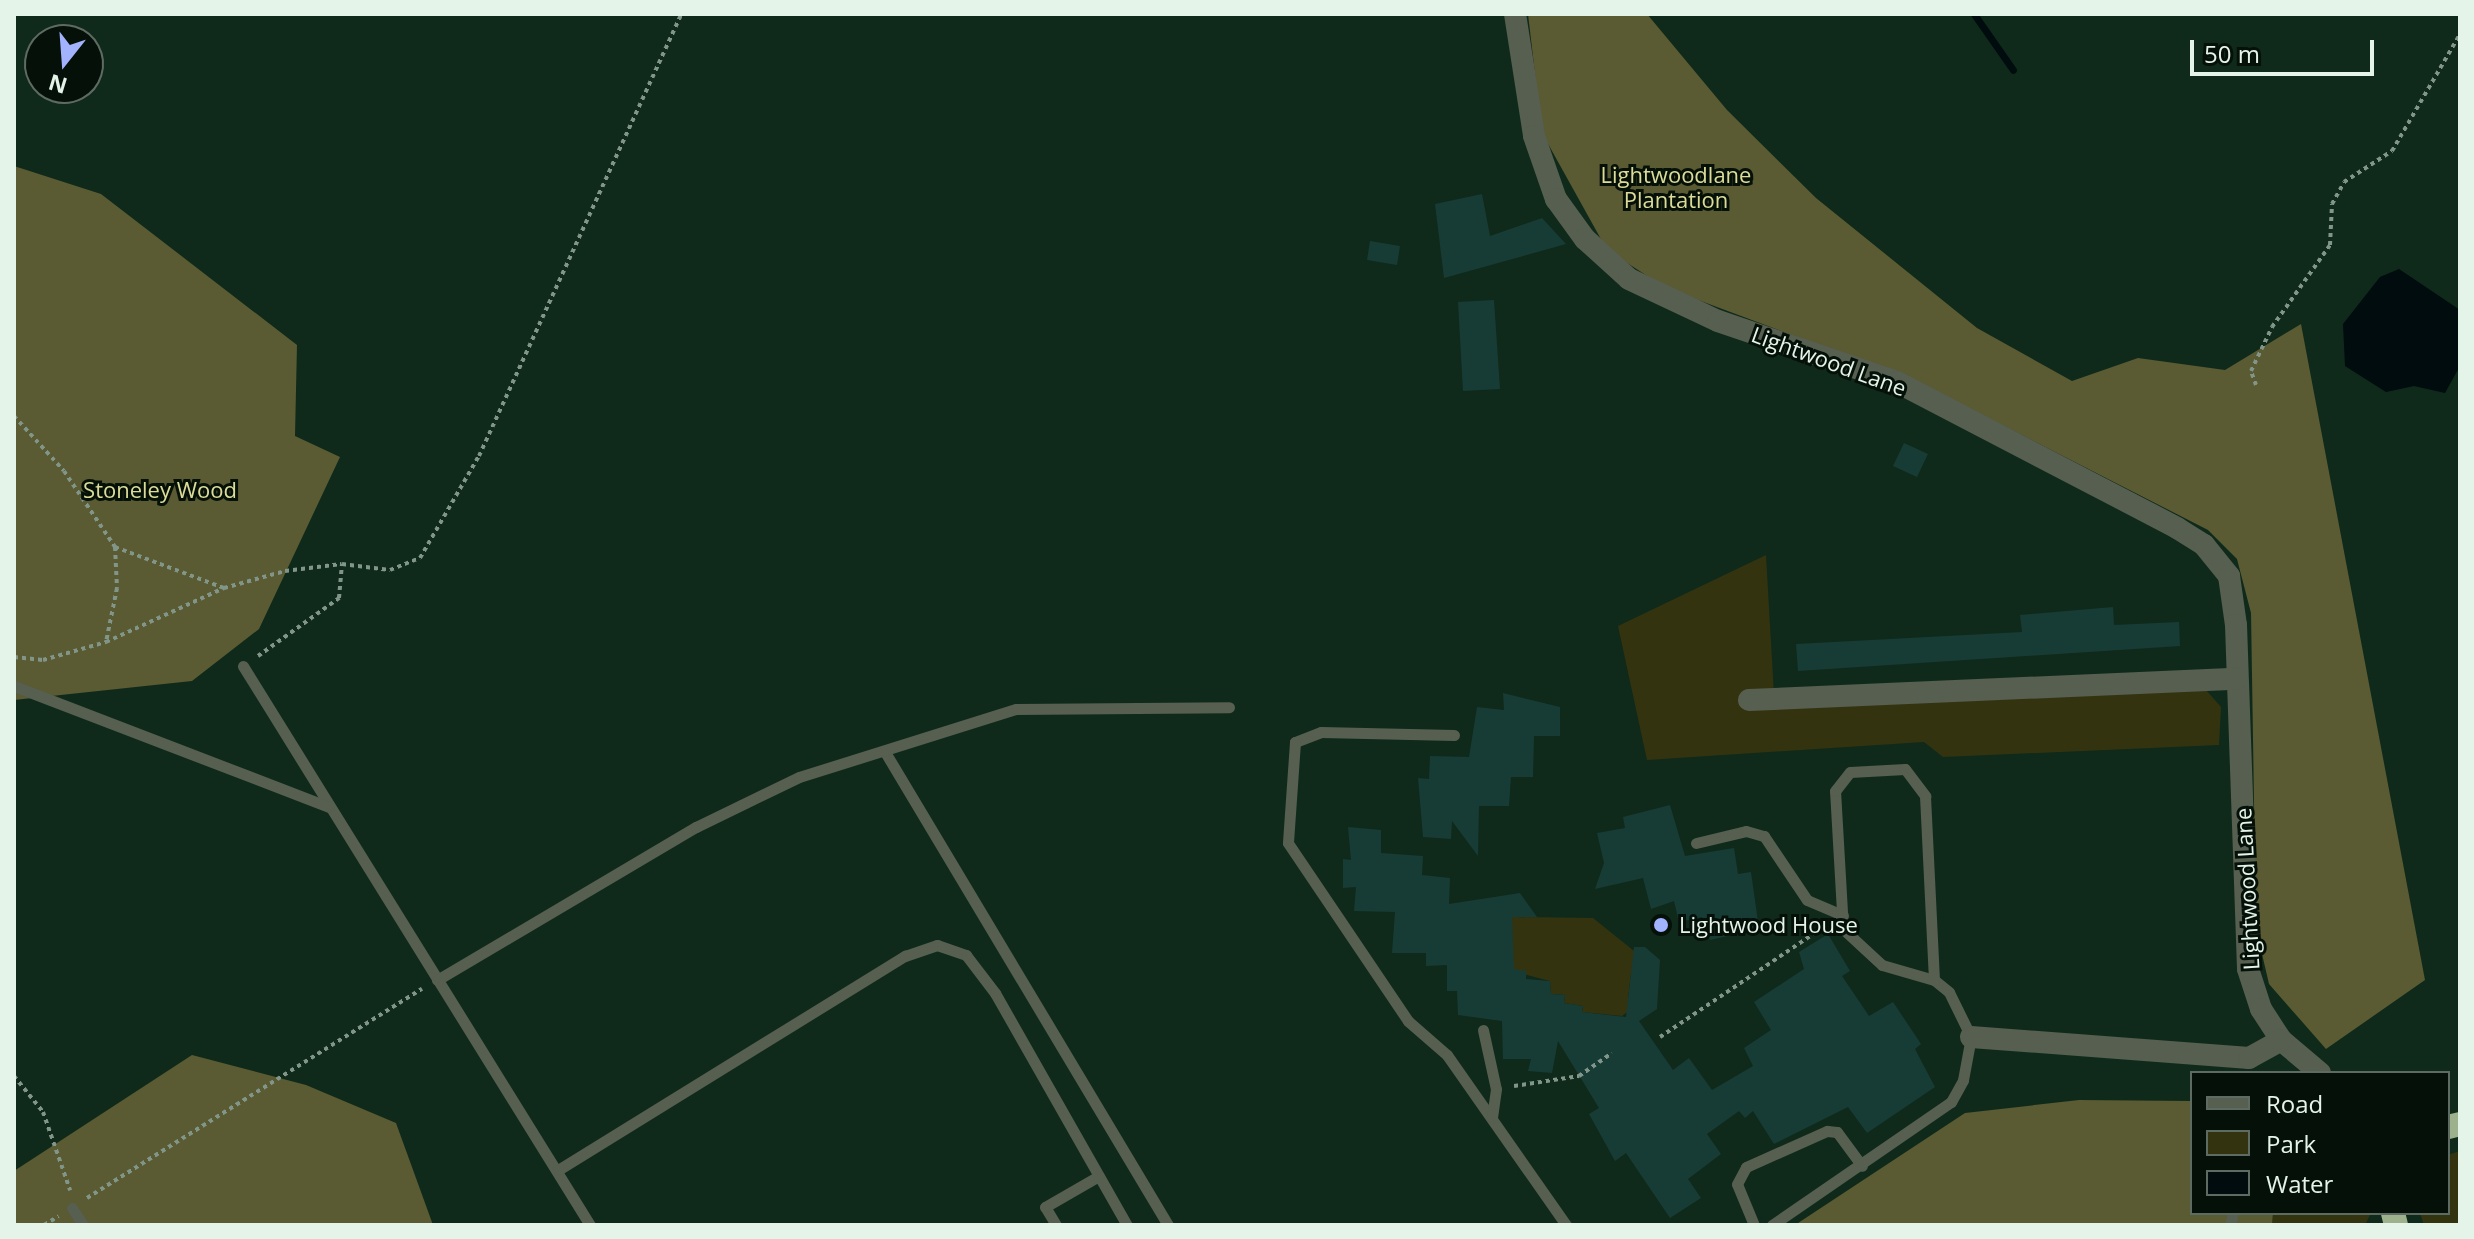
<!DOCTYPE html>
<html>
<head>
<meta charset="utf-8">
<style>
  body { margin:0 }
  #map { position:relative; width:2474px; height:1239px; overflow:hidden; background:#0f2a1a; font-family:"Open Sans",sans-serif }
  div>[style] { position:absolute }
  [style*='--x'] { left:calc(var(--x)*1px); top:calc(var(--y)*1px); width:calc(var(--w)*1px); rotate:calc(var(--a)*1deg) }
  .green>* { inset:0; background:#333310 }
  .forest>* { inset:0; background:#5a5a33 }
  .water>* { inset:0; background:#000c0e }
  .stream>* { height:7px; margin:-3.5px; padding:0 3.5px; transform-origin:3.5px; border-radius:3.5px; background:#000c0e }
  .building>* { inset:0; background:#173c35 }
  .path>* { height:4px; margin-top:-2px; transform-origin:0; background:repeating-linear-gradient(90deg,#819689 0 4px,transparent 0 8px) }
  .lane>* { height:11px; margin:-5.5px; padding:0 5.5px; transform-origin:5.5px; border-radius:5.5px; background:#565f50 }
  .street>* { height:22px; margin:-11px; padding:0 11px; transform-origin:11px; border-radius:11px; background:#565f50 }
  .highway>* { height:24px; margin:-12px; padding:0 12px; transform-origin:12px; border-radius:12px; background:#9cb18c }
  .dots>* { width:22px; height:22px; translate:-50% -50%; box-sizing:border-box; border:4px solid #051009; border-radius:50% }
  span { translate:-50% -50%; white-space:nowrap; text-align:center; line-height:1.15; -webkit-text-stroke:6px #051009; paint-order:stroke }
  .park-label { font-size:22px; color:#dcdc98 }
  .street-label { font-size:22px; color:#e4f4e9 }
  .poi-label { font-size:22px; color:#e4f4e9 }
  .left { translate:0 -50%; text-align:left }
  .frame { position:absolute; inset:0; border:16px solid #e4f4e9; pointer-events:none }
  .legend { position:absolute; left:2190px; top:1071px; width:260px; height:144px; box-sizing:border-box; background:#051009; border:2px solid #5e6b63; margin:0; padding:10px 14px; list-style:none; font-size:24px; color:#e4f4e9 }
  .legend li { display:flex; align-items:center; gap:16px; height:40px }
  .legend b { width:40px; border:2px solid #5e6b63 }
  .north { position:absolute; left:24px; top:24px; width:80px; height:80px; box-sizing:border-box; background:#051009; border:2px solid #5e6b63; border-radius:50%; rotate:197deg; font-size:22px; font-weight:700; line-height:32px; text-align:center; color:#e4f4e9 }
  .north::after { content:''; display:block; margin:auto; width:28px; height:36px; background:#a2b2fd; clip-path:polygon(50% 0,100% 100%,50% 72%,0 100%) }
  .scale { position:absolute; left:2190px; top:40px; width:184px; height:36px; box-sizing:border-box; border:4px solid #e4f4e9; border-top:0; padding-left:10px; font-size:24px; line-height:28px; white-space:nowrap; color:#e4f4e9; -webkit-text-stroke:6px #051009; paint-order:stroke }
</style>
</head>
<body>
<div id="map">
  <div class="green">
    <div style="clip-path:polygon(1766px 555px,1774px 695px,2206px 690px,2221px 707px,2219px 745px,1943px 757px,1924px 742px,1647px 760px,1618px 626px)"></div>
    <div style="clip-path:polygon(1508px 908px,1516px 917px,1593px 918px,1649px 963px,1631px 973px,1628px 999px,1644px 999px,1622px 1016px,1582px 1012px,1583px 1006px,1564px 1003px,1565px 995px,1551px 994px,1550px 981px,1496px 967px)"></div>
    <div style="clip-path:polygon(2460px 1151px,2460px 1225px,2424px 1225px,2420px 1213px,2448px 1213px,2448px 1155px)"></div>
    <div style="clip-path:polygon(2273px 1213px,2371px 1213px,2365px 1225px,2272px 1225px)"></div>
  </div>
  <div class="forest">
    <div style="clip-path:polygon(1528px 14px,1647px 14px,1727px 110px,1816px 198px,1977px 328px,2072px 381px,2138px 358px,2225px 370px,2301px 324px,2425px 980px,2326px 1049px,2269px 984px,2256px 928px,2251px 613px,2237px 559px,2208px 530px,1918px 382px,1666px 288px,1607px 250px,1542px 133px)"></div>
    <div style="clip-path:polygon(14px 166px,101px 194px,297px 345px,295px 436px,340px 457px,259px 629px,192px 681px,14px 700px)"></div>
    <div style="clip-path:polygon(192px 1055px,306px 1085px,396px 1123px,433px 1225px,14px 1225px,14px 1171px)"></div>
    <div style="clip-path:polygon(2079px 1100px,2192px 1101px,2192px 1213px,2273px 1213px,2272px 1225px,1795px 1225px,1965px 1113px)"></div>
  </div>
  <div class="water">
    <div style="clip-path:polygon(2399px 269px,2460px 310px,2460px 366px,2445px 393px,2414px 386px,2386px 392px,2345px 366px,2343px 324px,2380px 277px)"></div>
  </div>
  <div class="stream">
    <div style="--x:1974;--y:14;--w:68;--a:55.1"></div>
  </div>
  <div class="building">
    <div style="clip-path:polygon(1482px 194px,1490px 236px,1542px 218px,1566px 244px,1444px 278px,1435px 204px)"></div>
    <div style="clip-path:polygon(1370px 241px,1400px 246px,1397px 265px,1367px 260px)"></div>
    <div style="clip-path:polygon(1494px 300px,1500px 389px,1463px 391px,1458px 302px)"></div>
    <div style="clip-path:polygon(1904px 443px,1928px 454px,1917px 477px,1893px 466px)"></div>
    <div style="clip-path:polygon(2113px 607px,2114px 625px,2179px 622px,2180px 646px,1798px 671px,1796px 644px,2022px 632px,2020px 615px)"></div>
    <div style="clip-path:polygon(1503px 693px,1560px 707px,1560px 736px,1534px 736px,1533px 777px,1511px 777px,1509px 806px,1479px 806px,1478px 856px,1452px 821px,1451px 839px,1423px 837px,1418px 778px,1429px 779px,1430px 756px,1469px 757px,1477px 707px,1504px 710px)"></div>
    <div style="clip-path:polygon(1670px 805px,1685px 856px,1734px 848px,1738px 874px,1751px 872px,1759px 929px,1710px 940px,1702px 917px,1679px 922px,1674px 901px,1651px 909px,1643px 878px,1595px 889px,1604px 863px,1597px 833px,1625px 828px,1623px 817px)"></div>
    <div style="clip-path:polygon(1348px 827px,1381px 830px,1381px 853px,1423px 856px,1422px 875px,1450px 878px,1449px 904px,1520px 893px,1537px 917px,1512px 917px,1514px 969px,1526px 971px,1526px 979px,1550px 981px,1551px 994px,1565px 995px,1564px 1003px,1583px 1006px,1582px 1012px,1626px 1017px,1634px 947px,1645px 947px,1660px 960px,1657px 1009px,1639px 1021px,1673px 1070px,1689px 1058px,1712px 1090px,1753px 1066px,1744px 1048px,1771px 1030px,1754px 1002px,1804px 969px,1799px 952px,1828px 934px,1850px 971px,1842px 976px,1869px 1016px,1893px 1002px,1921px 1044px,1915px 1049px,1935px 1087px,1867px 1133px,1848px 1107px,1774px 1144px,1753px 1111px,1745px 1118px,1739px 1111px,1707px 1134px,1721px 1154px,1688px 1179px,1701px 1198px,1670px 1218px,1626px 1153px,1615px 1161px,1589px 1114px,1599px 1108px,1558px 1041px,1552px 1073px,1528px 1071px,1531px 1059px,1503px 1059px,1502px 1021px,1458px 1015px,1457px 991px,1447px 991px,1447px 965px,1426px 966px,1426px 953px,1392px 953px,1395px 912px,1354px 911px,1356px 887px,1343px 888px,1343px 859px,1351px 860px)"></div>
  </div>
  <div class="path">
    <div style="--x:2256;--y:385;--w:15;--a:-110"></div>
    <div style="--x:2251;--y:371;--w:49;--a:-64.5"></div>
    <div style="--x:2272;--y:327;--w:100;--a:-54.7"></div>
    <div style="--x:2330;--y:245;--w:41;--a:-87.2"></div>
    <div style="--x:2332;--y:204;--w:25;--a:-61"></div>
    <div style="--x:2344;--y:182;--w:57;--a:-32.9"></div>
    <div style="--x:2392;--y:151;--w:135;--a:-59.8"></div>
    <div style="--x:14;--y:416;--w:74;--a:47.7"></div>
    <div style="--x:64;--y:471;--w:92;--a:56.1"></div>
    <div style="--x:115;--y:547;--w:41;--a:87.2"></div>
    <div style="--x:117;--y:588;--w:55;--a:101.5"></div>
    <div style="--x:115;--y:547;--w:116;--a:20.6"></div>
    <div style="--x:258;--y:656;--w:100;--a:-35.6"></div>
    <div style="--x:339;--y:598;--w:34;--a:-85"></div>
    <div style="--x:14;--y:657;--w:29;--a:6"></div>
    <div style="--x:43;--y:660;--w:66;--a:-15.9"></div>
    <div style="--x:106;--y:642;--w:130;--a:-24.6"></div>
    <div style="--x:224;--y:588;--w:63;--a:-15.6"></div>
    <div style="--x:285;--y:571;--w:57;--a:-7"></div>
    <div style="--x:342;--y:564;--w:48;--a:7.1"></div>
    <div style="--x:390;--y:570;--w:32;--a:-22"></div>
    <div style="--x:420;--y:558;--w:118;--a:-60"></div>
    <div style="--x:479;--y:456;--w:486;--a:-65.4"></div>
    <div style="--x:1660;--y:1037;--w:197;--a:-33.9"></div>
    <div style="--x:14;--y:1076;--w:46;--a:51.1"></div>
    <div style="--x:43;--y:1112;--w:83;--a:70.9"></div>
    <div style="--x:1514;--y:1086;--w:66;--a:-8.7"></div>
    <div style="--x:1579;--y:1076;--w:40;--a:-34.9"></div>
    <div style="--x:87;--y:1198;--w:395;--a:-32"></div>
    <div style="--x:44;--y:1225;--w:17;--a:-31"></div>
  </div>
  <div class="lane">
    <div style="--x:243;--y:666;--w:658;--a:58.17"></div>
    <div style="--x:14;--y:686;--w:337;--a:21"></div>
    <div style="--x:1454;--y:735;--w:133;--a:-178.7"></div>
    <div style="--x:1321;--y:732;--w:28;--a:159"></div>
    <div style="--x:1295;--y:742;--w:101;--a:94"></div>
    <div style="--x:1288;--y:843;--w:215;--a:56"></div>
    <div style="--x:1408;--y:1021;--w:52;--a:41.1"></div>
    <div style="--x:1447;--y:1055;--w:208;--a:55"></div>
    <div style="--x:885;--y:752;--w:551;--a:59.11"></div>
    <div style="--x:1696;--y:843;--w:51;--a:-13.5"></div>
    <div style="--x:1746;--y:831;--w:19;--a:16"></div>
    <div style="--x:1764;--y:836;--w:77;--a:56.1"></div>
    <div style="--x:1807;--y:900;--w:39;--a:23"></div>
    <div style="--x:437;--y:980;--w:301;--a:-30.6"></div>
    <div style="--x:696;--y:827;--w:114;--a:-25.9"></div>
    <div style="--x:799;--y:777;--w:227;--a:-17.4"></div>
    <div style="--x:1016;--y:709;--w:213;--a:-0.5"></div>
    <div style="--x:1483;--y:1030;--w:60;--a:77.6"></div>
    <div style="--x:1496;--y:1089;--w:28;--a:98"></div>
    <div style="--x:558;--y:1170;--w:408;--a:-31.7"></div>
    <div style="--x:905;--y:956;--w:34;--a:-19"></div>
    <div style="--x:937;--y:945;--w:31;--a:19"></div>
    <div style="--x:966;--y:955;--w:48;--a:52.7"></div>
    <div style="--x:995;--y:993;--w:267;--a:60.4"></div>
    <div style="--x:72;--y:1208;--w:20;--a:57"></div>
    <div style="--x:1056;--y:1225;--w:21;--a:-121"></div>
    <div style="--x:1045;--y:1207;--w:62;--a:-29.9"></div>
    <div style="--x:1754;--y:1225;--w:44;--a:-112.5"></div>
    <div style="--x:1737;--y:1184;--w:19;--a:-62"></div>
    <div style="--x:1746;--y:1167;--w:89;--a:-24"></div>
    <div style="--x:1827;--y:1131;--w:10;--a:6"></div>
    <div style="--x:1837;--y:1132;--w:42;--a:53.7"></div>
    <div style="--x:1772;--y:1225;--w:217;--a:-34.5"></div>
    <div style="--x:1951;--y:1102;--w:25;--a:-61"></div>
    <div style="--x:1963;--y:1080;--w:44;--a:-79.5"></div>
    <div style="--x:1971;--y:1037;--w:50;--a:-116.1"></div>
    <div style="--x:1949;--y:992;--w:19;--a:-141"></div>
    <div style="--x:1934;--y:980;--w:54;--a:-163.9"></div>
    <div style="--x:1882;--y:965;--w:53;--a:-137.3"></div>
    <div style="--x:1843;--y:929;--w:138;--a:-93.3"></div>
    <div style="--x:1835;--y:791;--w:24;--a:-52"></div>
    <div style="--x:1850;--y:772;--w:55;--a:-3.1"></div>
    <div style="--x:1905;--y:769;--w:34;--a:53"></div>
    <div style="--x:1925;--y:796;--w:184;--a:87.2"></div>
    <div style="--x:2230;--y:1225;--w:12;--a:-76"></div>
  </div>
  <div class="street">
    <div style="--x:1515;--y:14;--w:123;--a:81.1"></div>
    <div style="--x:1534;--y:136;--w:67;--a:70.8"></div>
    <div style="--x:1556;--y:199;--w:49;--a:54.1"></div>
    <div style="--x:1585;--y:239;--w:59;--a:42.3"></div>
    <div style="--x:1629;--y:279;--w:98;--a:25.3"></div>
    <div style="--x:1718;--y:321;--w:189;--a:18.8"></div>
    <div style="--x:1897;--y:382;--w:316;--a:27.5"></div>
    <div style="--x:2177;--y:528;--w:32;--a:32"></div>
    <div style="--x:2204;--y:545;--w:40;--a:51"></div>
    <div style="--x:2229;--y:576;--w:49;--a:81.9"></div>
    <div style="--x:2236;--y:625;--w:344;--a:88"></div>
    <div style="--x:2248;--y:969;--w:42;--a:72"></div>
    <div style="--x:2261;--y:1009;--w:37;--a:57"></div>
    <div style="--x:2281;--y:1040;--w:51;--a:40.2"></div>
    <div style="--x:1749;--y:700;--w:487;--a:-2.5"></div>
    <div style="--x:1971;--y:1037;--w:279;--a:4.3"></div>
    <div style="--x:2249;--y:1058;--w:37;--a:-29"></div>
  </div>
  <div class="highway">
    <div style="--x:2448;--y:1127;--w:12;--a:-14"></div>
    <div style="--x:2393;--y:1213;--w:12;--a:76"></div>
  </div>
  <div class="dots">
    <div style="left:1661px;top:925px;background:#a2b2fd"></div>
  </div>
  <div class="park-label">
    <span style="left:1676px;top:187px">Lightwoodlane<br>Plantation</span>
    <span style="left:160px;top:490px">Stoneley Wood</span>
  </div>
  <div class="street-label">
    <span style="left:1829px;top:361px;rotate:20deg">Lightwood Lane</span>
    <span style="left:2247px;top:889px;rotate:-93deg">Lightwood Lane</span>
  </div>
  <div class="poi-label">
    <span class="left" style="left:1679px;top:925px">Lightwood House</span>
  </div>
  <div class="frame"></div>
  <ul class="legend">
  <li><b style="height:10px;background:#565f50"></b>Road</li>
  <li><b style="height:22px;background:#333310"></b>Park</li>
  <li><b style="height:22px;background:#000c0e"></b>Water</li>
  </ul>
  <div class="north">N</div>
  <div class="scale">50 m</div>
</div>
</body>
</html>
